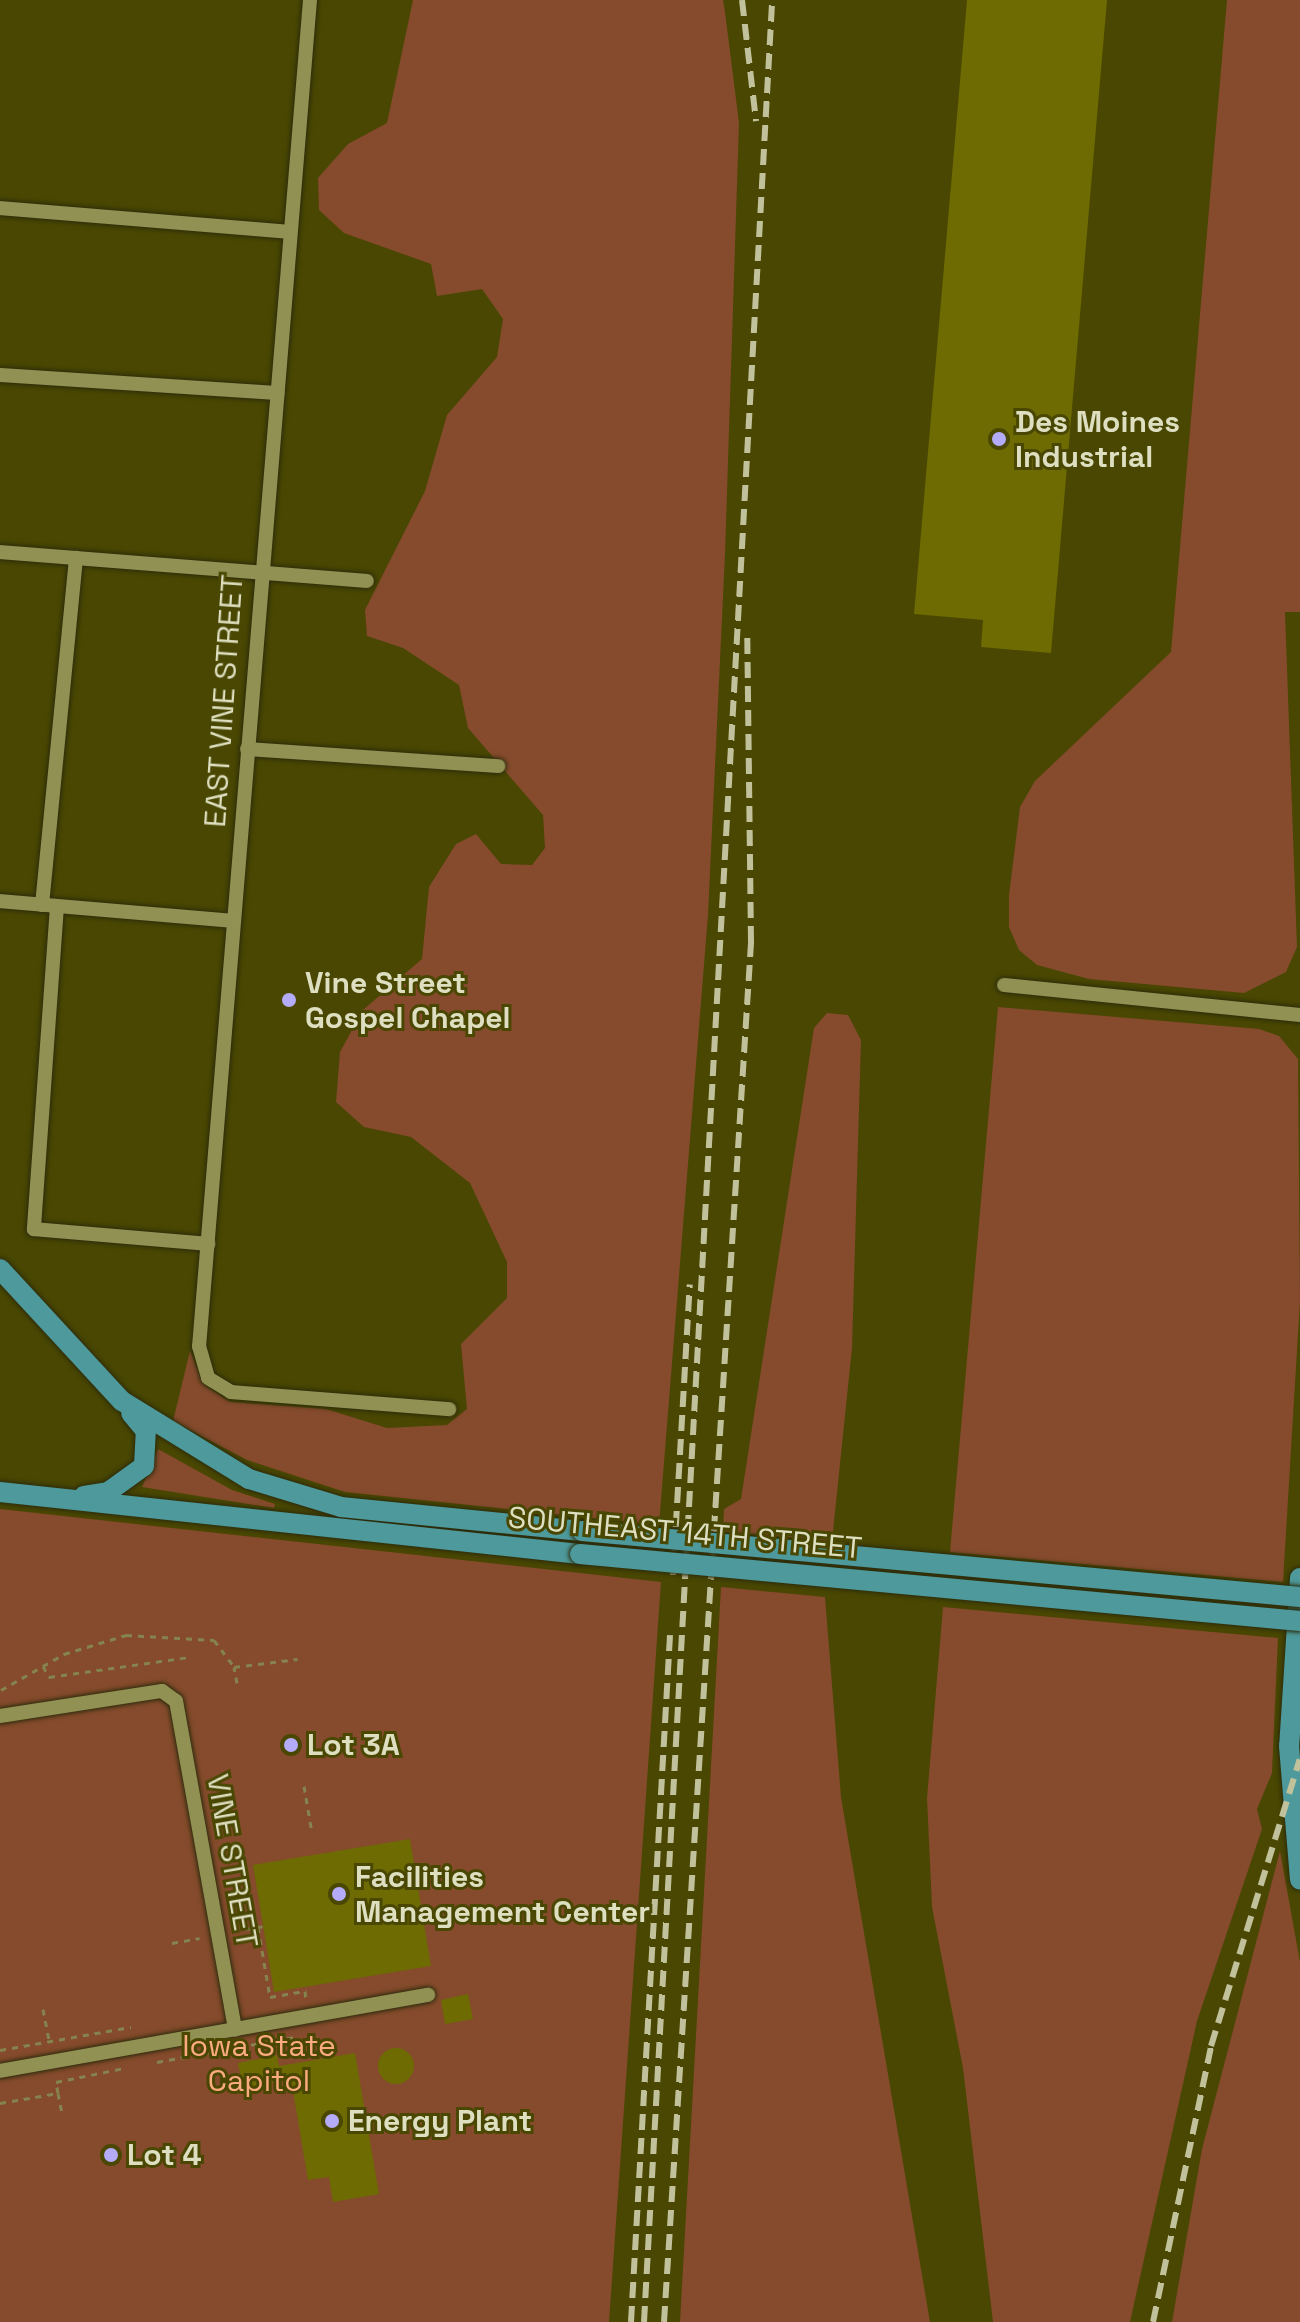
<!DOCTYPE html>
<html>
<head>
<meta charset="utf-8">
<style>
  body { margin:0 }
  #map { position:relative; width:1300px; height:2322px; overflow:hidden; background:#494702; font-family:"Space Grotesk",sans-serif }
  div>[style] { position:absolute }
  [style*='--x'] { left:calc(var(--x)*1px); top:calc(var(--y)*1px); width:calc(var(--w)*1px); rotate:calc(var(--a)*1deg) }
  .green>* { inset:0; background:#854b2c }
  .building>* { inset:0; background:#6d6b02 }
  .round { border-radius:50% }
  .path>* { height:3px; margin-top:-1.5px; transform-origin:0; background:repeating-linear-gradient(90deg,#85844e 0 6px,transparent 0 12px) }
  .roads { filter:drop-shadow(0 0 2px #2d2c0c) drop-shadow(0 0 2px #2d2c0c) }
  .minor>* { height:14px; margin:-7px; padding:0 7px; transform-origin:7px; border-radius:7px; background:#929154 }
  .major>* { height:20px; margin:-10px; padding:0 10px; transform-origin:10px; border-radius:10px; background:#4d999b }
  .rail>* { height:6px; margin-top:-3px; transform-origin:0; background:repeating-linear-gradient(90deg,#c1c19b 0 16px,transparent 0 24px) }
  .bridges { filter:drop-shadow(0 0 2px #2d2c0c) drop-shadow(0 0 2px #2d2c0c) }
  .major-bridge>* { height:20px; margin:-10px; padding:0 10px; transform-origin:10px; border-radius:10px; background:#4d999b }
  .dots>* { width:22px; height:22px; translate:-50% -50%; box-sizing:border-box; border:4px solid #494702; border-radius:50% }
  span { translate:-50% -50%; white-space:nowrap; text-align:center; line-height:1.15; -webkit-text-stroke:6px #494702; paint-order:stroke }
  .poi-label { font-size:30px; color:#dedfc0; font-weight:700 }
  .left { translate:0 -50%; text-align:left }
  .street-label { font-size:30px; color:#dedfc0 }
  .park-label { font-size:30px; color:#fcaa80 }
</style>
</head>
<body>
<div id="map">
  <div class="green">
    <div style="clip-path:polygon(413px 0,723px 0,725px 12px,739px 123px,725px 554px,708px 915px,659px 1525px,345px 1492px,247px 1460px,173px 1421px,190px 1351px,203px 1384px,230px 1402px,326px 1409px,387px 1428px,447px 1425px,467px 1409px,461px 1344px,507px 1298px,507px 1262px,470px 1183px,411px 1137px,364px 1127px,336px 1102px,340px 1052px,363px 1010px,422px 959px,429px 887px,456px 844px,476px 834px,501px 864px,532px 865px,545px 848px,543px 815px,468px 728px,459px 685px,403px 648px,367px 636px,365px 610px,425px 491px,447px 415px,497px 357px,503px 319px,482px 289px,437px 296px,431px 264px,344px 233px,319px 210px,318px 178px,348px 144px,387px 123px)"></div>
    <div style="clip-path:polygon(1227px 0,1300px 0,1300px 612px,1285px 612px,1297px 947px,1286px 972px,1244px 993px,1089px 979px,1037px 965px,1019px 950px,1009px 927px,1009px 895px,1020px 807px,1035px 781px,1171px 652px)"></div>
    <div style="clip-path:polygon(998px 1007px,1259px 1029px,1279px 1036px,1298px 1059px,1300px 1301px,1283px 1582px,950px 1552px)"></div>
    <div style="clip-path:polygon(827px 1013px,848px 1015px,861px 1040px,852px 1348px,832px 1541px,723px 1531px,724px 1509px,741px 1499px,814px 1028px)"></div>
    <div style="clip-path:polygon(158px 1449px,232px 1490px,275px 1504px,274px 1508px,142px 1487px)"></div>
    <div style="clip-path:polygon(0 1509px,661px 1582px,609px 2322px,0 2322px)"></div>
    <div style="clip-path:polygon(721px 1587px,825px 1597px,841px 1797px,930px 2322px,680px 2322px)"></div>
    <div style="clip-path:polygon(943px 1607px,1278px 1638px,1272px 1773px,1257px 1809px,1262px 1829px,1197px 2021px,1130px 2322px,993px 2322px,963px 2068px,932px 1907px,927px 1798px)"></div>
    <div style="clip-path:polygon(1280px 1851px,1300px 1962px,1300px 2322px,1172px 2322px,1202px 2149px)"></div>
  </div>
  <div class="building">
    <div style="clip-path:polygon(967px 0,1107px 0,1051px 653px,981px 647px,983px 620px,914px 614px)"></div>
    <div style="clip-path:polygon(410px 1839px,431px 1966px,274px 1992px,253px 1865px)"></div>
    <div style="clip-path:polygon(468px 1994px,473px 2019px,445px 2024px,441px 2000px)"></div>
    <div class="round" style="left:378px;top:2048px;width:36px;height:36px"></div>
    <div style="clip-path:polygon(355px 2053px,379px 2194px,333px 2202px,329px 2177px,308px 2180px,291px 2079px,243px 2088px,238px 2063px,277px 2055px,279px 2066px)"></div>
  </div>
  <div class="path">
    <div style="--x:43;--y:1666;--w:13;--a:61"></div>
    <div style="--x:49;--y:1677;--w:141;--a:-8.1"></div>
    <div style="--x:237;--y:1683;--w:16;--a:-101"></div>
    <div style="--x:234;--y:1667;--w:64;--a:-7.2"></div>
    <div style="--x:1;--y:1690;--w:73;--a:-29.7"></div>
    <div style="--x:64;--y:1654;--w:65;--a:-17"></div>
    <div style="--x:126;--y:1635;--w:88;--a:3.3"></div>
    <div style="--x:214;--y:1640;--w:34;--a:53"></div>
    <div style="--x:304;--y:1786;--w:48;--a:80.3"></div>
    <div style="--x:258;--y:1927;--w:71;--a:80.3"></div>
    <div style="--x:270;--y:1997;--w:36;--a:-10"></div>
    <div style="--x:305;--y:1991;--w:9;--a:84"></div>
    <div style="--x:233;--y:1931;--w:30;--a:-9"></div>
    <div style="--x:172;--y:1943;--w:28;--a:-10"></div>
    <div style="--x:43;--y:2009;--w:33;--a:79"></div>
    <div style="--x:0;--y:2050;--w:133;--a:-10"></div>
    <div style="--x:157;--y:2062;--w:139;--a:-10.3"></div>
    <div style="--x:58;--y:2093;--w:20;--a:79"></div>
    <div style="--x:0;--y:2103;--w:59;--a:-9.8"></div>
    <div style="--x:58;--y:2093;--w:11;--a:-100"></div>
    <div style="--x:56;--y:2082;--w:69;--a:-11.6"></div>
  </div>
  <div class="roads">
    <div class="minor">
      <div style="--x:310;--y:0;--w:1351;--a:94.71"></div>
      <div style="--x:199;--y:1346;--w:33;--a:74"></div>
      <div style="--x:208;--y:1378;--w:27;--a:31"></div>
      <div style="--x:231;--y:1392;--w:219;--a:4.5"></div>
      <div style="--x:0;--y:208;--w:291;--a:4.7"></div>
      <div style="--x:0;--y:375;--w:278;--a:3.7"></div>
      <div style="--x:0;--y:552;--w:368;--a:4.5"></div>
      <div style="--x:247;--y:749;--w:252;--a:3.9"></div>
      <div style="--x:0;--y:901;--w:234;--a:4.9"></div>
      <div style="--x:42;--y:905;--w:349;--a:-84.4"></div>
      <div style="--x:57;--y:906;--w:324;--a:94.1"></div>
      <div style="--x:34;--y:1229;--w:175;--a:4.9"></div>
      <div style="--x:1004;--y:985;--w:298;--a:5.8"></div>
      <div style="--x:0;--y:1716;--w:164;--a:-8.8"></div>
      <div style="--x:162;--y:1691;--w:17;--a:36"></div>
      <div style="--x:176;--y:1701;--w:334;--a:79.8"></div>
      <div style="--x:0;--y:2071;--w:435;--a:-10.1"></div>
    </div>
    <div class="major">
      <div style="--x:0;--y:1269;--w:180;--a:47.3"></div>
      <div style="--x:122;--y:1401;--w:149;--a:31.6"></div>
      <div style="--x:249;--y:1479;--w:96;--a:16.9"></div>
      <div style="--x:341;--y:1507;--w:242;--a:5.7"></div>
      <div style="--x:0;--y:1492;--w:583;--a:6.1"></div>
      <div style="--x:84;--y:1496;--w:24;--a:-9"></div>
      <div style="--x:108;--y:1492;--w:44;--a:-35.8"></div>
      <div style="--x:144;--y:1466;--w:35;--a:-87"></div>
      <div style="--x:146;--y:1431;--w:23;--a:-130"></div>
      <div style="--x:1300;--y:1578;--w:168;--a:93.7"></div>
      <div style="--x:1289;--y:1746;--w:134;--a:85.3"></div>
    </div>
  </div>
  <div class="rail">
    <div style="--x:742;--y:0;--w:122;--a:83.4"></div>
    <div style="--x:673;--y:1575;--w:291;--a:-86.7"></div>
    <div style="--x:631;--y:2322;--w:688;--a:-86.75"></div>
    <div style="--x:644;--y:2322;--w:2326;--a:-86.84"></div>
    <div style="--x:664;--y:2322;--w:1383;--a:-86.39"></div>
    <div style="--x:751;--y:942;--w:309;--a:-90.7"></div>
    <div style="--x:1153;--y:2322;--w:282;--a:-78.1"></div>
    <div style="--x:1211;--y:2046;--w:300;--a:-72.8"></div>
  </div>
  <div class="bridges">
    <div class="major-bridge">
      <div style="--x:582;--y:1531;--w:721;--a:5.25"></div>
      <div style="--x:580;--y:1554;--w:723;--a:5.32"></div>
    </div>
  </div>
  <div class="dots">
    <div style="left:999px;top:439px;background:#b4acf9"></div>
    <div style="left:289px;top:1000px;background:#b4acf9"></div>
    <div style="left:291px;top:1745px;background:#b4acf9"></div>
    <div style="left:339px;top:1894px;background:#b4acf9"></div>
    <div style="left:332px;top:2121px;background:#b4acf9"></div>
    <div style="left:111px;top:2155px;background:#b4acf9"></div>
  </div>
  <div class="poi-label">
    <span class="left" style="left:1015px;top:439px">Des Moines<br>Industrial</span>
    <span class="left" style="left:305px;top:1000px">Vine Street<br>Gospel Chapel</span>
    <span class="left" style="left:307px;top:1745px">Lot 3A</span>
    <span class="left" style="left:355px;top:1894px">Facilities<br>Management Center</span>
    <span class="left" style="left:348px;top:2121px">Energy Plant</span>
    <span class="left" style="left:127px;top:2155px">Lot 4</span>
  </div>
  <div class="street-label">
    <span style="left:224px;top:701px;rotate:-86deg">EAST VINE STREET</span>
    <span style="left:685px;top:1533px;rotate:5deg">SOUTHEAST 14TH STREET</span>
    <span style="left:232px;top:1861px;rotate:80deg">VINE STREET</span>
  </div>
  <div class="park-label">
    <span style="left:259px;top:2063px">Iowa State<br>Capitol</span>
  </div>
</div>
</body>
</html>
